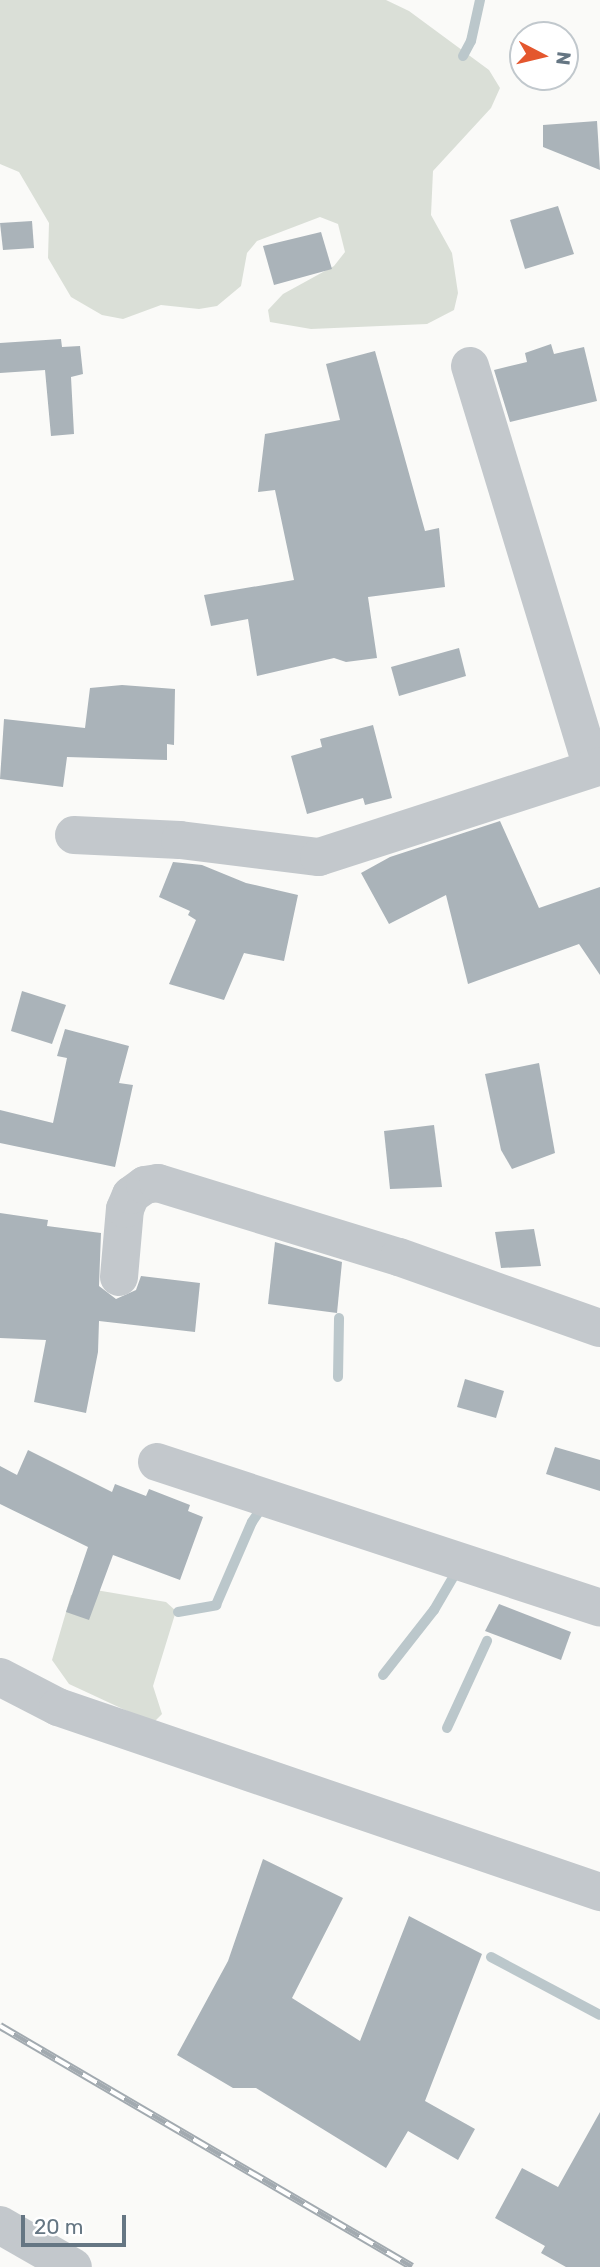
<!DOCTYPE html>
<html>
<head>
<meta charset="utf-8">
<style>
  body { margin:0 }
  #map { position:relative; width:600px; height:2267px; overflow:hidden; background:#fafaf8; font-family:Rubik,sans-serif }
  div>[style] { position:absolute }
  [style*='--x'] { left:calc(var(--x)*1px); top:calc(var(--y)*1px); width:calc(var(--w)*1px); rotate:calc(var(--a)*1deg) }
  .green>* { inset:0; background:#dadfd7 }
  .stream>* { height:10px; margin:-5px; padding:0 5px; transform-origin:5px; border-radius:5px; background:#bbc7cb }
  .building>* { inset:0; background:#aab3b9 }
  .minor>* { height:38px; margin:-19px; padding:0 19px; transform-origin:19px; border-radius:19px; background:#c3c8cc }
  .rail>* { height:8px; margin-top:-4px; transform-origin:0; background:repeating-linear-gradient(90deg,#fff 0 16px,#a2aab0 0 32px); box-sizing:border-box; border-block:2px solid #a2aab0 }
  span { translate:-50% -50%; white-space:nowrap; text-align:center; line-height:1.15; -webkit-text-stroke:7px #fff; paint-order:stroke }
  .north { position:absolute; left:509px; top:21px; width:70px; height:70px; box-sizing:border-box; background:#fff; border:2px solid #c1c8cd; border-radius:50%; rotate:97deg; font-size:19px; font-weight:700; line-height:28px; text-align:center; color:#657683 }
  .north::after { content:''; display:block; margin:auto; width:24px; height:32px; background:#e4572e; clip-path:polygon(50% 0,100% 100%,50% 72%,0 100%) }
  .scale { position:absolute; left:21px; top:2215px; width:105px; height:32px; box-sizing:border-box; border:4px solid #657683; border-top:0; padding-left:9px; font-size:21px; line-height:24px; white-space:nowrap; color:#657683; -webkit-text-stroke:5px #fff; paint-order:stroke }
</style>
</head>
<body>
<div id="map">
  <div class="green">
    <div style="clip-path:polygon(0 0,386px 0,409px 11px,489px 70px,500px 88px,491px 108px,433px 171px,431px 215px,452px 253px,458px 293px,454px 310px,427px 324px,311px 329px,270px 322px,268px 310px,283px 294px,334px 266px,345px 252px,338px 224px,320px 217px,257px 241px,247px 253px,241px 286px,217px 306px,199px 309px,161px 305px,123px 319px,102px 315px,71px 297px,48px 258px,49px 223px,19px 172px,0 164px)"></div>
    <div style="clip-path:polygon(90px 1589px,166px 1602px,176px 1611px,153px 1686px,162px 1714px,153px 1723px,69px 1684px,52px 1660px,71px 1595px)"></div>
  </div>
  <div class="stream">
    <div style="--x:463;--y:56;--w:17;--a:-62"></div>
    <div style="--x:471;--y:41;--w:42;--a:-77.6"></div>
    <div style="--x:338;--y:1377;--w:59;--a:-89"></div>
    <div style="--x:178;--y:1612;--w:39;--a:-10"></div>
    <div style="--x:216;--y:1605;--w:90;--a:-66.6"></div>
    <div style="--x:252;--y:1522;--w:22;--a:-56"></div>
    <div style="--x:383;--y:1675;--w:83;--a:-51.9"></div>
    <div style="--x:434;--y:1610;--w:48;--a:-59.7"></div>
    <div style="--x:447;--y:1728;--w:96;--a:-65.3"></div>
    <div style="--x:491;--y:1957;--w:123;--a:28"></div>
  </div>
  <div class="building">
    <div style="clip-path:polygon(597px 121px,600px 170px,543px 147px,543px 125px)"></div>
    <div style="clip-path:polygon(558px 206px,574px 254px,525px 269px,510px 220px)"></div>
    <div style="clip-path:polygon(32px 221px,34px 248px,3px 250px,0 223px)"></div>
    <div style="clip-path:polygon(321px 232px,332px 269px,274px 285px,263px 246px)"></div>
    <div style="clip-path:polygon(61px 339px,62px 347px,80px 346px,83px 374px,71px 377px,74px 434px,51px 436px,45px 370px,0 373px,0 343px)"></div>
    <div style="clip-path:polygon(551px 344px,554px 354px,584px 347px,597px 401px,510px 422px,494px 370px,527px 362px,525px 353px)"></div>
    <div style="clip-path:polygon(375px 351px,425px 531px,439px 528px,445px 587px,368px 597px,377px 658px,346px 662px,334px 658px,257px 676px,248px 619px,211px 626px,204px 595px,294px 580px,275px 490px,258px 492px,265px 434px,340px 420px,326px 364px)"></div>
    <div style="clip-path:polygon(459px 648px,466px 676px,399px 696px,391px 667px)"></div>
    <div style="clip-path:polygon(122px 685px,175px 689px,174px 745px,167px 744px,167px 760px,67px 757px,63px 787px,0 779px,4px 719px,85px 728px,90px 688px)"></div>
    <div style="clip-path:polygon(373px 725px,392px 798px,365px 805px,363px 798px,307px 814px,291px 756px,322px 747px,320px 739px)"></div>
    <div style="clip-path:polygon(500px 821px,539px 908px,600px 887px,600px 975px,579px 944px,468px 984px,446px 895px,389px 924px,361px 873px,390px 857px)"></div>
    <div style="clip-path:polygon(173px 862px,202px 865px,246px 883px,298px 895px,284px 961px,244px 953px,224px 1000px,169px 984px,196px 920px,188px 915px,190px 911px,159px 897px)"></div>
    <div style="clip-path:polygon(22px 991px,66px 1005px,52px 1044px,11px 1031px)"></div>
    <div style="clip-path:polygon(65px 1029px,129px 1046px,119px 1083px,133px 1085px,115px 1167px,0 1143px,0 1110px,53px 1123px,67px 1058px,57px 1056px)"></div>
    <div style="clip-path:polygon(539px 1063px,555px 1153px,512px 1169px,501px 1150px,485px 1074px)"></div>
    <div style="clip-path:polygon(434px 1125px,442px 1187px,390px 1189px,384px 1131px)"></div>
    <div style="clip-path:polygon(0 1213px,48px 1220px,47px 1226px,101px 1233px,99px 1286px,116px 1299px,136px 1290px,141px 1276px,200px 1283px,195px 1332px,99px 1321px,98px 1352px,86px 1413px,34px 1402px,46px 1340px,0 1338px)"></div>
    <div style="clip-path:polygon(534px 1229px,541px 1266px,501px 1268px,495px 1232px)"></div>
    <div style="clip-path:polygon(275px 1242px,342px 1262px,337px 1313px,268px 1304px)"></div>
    <div style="clip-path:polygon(465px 1379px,504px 1391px,496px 1418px,457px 1407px)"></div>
    <div style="clip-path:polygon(555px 1447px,600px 1460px,600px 1491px,546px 1474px)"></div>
    <div style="clip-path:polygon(28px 1450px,112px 1492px,115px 1484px,146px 1496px,149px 1489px,190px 1505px,188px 1511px,203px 1517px,180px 1580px,113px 1555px,89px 1620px,66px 1612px,88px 1547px,0 1504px,0 1466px,17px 1475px)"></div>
    <div style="clip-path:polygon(499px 1604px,571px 1632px,561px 1660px,485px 1631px)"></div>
    <div style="clip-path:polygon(263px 1859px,343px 1898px,292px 1998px,360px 2041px,409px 1916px,482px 1954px,425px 2101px,475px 2129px,458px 2160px,408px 2131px,386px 2168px,256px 2088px,233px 2088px,177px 2055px,228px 1961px)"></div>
    <div style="clip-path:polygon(600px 2112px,600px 2267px,566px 2267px,541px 2253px,545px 2246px,495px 2218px,522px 2168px,558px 2187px)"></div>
  </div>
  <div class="minor">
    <div style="--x:470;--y:366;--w:419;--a:73.1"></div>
    <div style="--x:74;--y:835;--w:106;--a:2.7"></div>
    <div style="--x:180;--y:840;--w:140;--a:7"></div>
    <div style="--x:319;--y:857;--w:295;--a:-17.9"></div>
    <div style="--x:119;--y:1277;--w:68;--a:-85"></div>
    <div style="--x:125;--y:1209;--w:15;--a:-67"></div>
    <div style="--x:131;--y:1195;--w:17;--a:-36"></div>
    <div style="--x:145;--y:1185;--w:13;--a:-9"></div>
    <div style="--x:158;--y:1183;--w:252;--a:17.1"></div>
    <div style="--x:399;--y:1257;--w:213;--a:19.5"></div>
    <div style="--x:157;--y:1462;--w:466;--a:18.2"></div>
    <div style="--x:0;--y:1677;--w:65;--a:27.3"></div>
    <div style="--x:58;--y:1707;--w:573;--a:18.85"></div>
    <div style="--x:0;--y:2225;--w:84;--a:29.9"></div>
  </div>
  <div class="rail">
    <div style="--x:0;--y:2026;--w:477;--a:30.3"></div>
  </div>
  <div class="north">N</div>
  <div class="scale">20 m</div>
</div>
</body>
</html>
